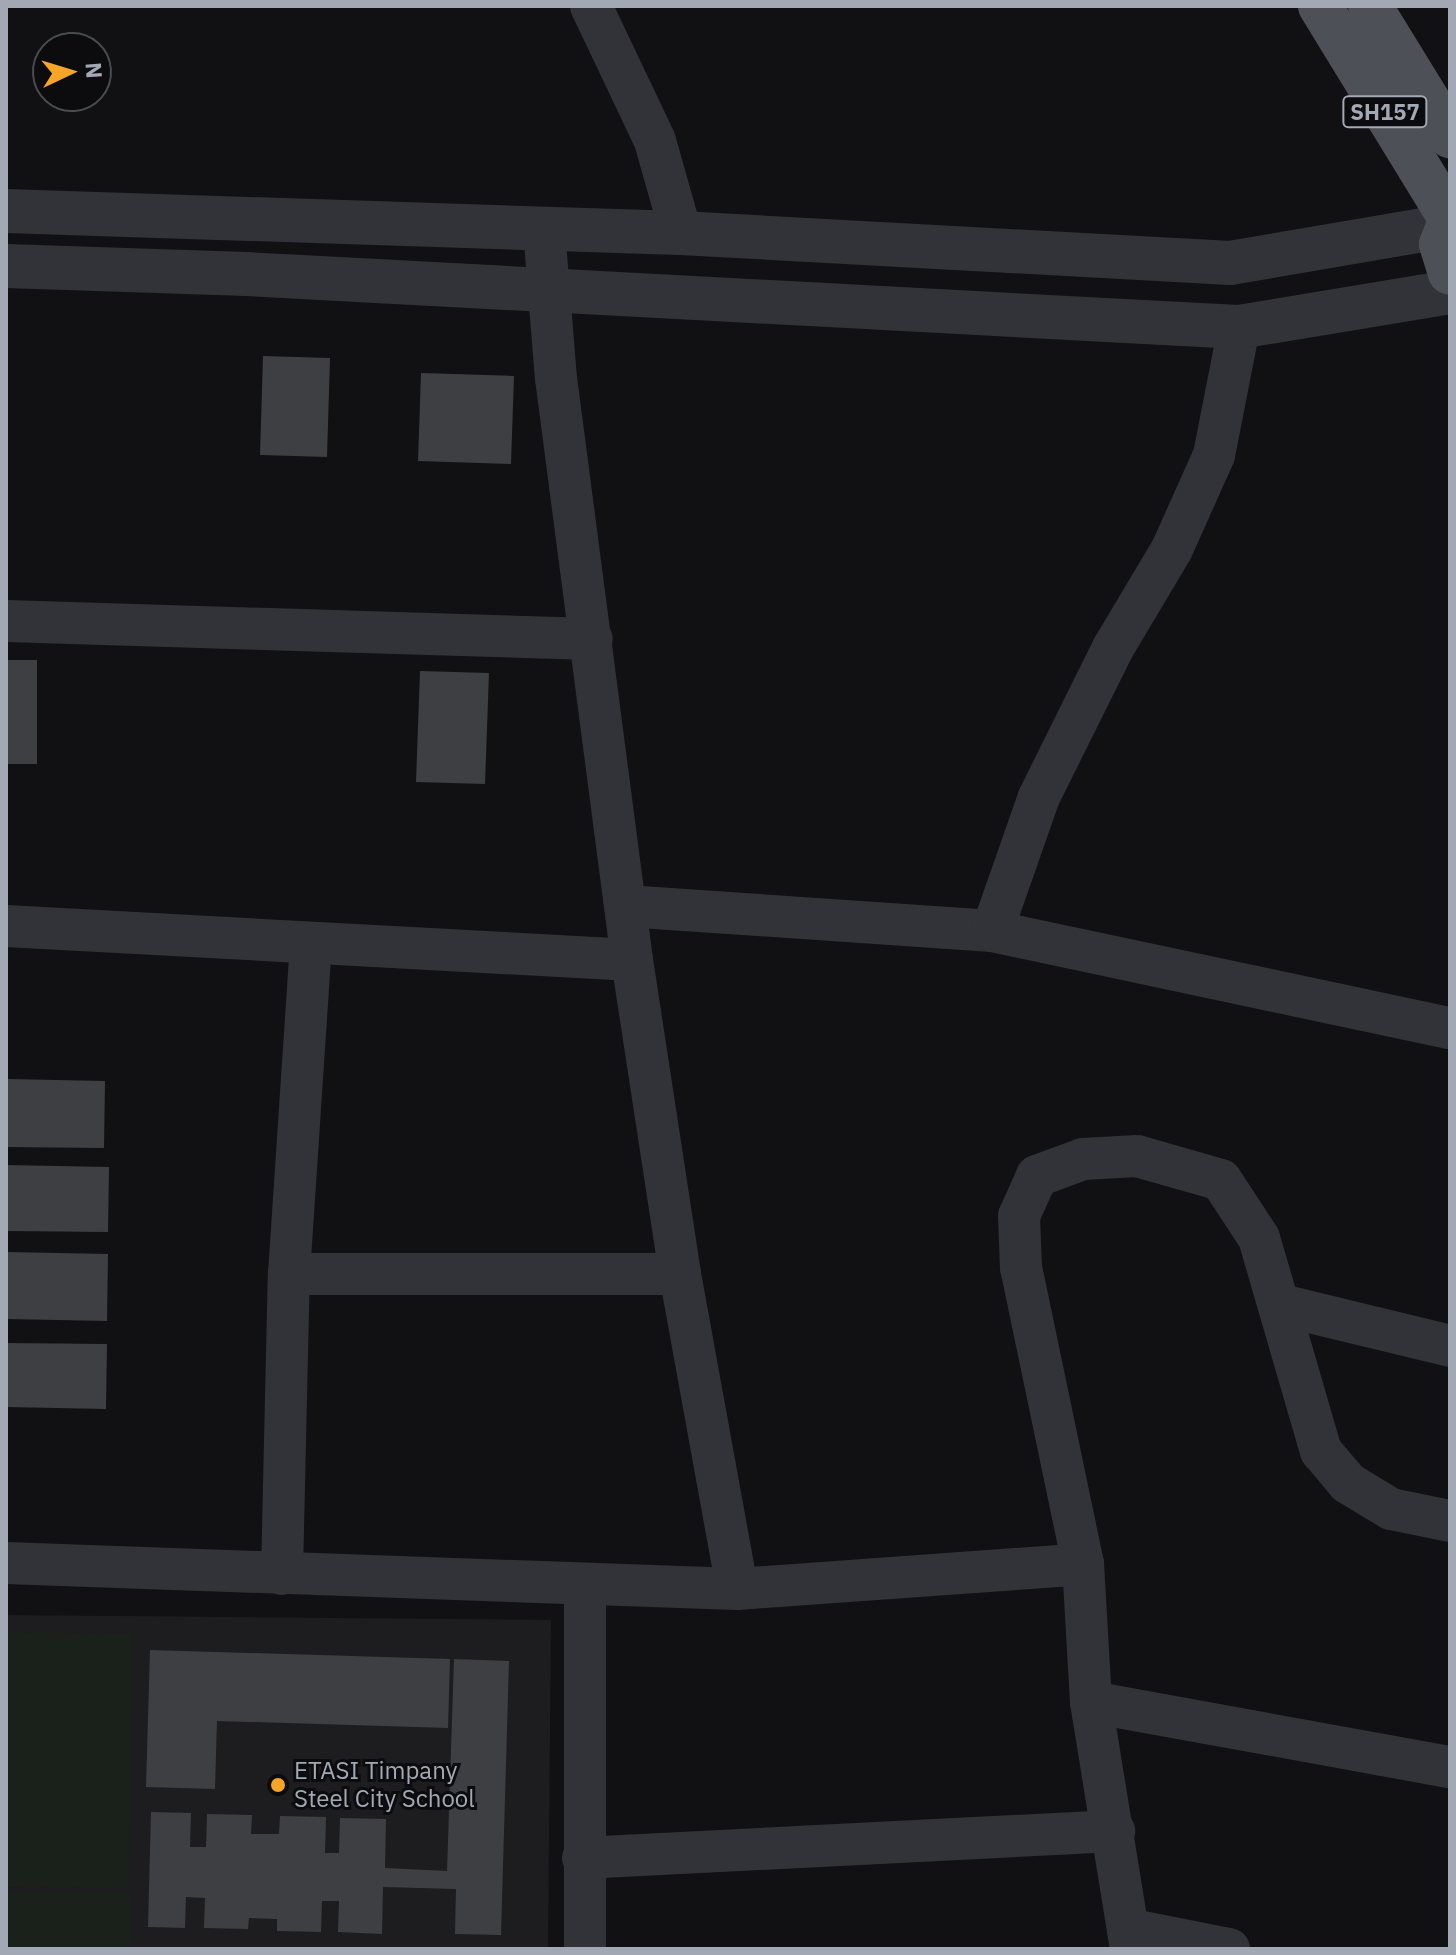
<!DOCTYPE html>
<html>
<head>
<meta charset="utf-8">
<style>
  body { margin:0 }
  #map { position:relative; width:1456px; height:1955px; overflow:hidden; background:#111113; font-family:"IBM Plex Sans",sans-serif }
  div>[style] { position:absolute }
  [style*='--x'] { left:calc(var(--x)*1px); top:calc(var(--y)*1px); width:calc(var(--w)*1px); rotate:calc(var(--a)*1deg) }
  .built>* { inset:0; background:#1d1d20 }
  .green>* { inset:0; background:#19211a }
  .building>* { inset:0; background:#3d3f43 }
  .minor>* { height:42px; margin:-21px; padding:0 21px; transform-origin:21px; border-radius:21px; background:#323338 }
  .tertiary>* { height:44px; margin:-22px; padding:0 22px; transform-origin:22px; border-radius:22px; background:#323338 }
  .primary>* { height:44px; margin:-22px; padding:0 22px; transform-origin:22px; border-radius:22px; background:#4e5057 }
  .dots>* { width:22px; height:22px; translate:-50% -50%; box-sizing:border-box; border:4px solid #0c0c0e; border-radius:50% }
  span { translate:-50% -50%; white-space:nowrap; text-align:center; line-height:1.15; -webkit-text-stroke:6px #0c0c0e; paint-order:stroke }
  .shield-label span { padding:2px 6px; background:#0c0c0e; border:2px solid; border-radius:6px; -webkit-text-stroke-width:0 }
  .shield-label { font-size:22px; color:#a2a9b4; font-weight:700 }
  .poi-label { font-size:24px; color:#a2a9b4 }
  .left { translate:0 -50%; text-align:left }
  .frame { position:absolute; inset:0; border:8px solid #a2a9b4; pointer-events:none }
  .north { position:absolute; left:32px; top:32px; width:80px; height:80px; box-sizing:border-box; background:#0c0c0e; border:2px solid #484b50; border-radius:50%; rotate:86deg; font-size:22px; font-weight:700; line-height:32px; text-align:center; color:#a2a9b4 }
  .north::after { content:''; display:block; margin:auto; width:28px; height:36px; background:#f6a526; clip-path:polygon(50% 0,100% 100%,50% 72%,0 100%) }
</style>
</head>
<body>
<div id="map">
  <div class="built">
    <div style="clip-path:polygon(6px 1615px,551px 1620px,548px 1949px,6px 1949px)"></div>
  </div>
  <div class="green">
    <div style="clip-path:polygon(6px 1632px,133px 1634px,129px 1888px,6px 1887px)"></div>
    <div style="clip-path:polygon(6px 1892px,130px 1892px,130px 1949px,6px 1949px)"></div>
  </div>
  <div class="building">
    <div style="clip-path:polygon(263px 356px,330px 358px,327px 457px,260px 455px)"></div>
    <div style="clip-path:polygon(421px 373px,514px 376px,511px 464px,418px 461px)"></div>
    <div style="clip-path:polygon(6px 660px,37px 660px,37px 764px,6px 764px)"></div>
    <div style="clip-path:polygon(420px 671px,489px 673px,485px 784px,416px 782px)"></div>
    <div style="clip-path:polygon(8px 1079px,105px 1081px,104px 1148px,6px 1147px)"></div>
    <div style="clip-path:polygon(6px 1165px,109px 1167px,108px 1232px,6px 1231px)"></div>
    <div style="clip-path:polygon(7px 1252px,108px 1254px,107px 1321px,6px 1319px)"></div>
    <div style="clip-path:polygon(6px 1343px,107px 1344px,106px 1409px,6px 1407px)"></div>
    <div style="clip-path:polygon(150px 1650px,450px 1659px,448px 1728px,217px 1721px,215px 1789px,146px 1787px)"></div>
    <div style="clip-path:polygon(454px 1659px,509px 1661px,501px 1935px,455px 1934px,456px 1889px,383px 1887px,382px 1934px,338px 1932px,339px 1901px,322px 1901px,321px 1932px,277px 1931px,277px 1919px,249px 1918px,248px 1929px,204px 1928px,205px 1898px,186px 1897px,185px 1928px,148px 1927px,151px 1812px,191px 1813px,190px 1847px,206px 1847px,207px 1814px,252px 1815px,251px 1834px,279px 1834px,280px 1816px,326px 1817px,325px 1853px,339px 1853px,340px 1818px,386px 1819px,385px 1868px,447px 1871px)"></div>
  </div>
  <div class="minor">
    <div style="--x:591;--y:6;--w:149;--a:64.6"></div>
    <div style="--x:655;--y:141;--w:96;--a:74.2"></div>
    <div style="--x:544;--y:230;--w:148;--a:85.4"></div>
    <div style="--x:556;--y:378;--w:587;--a:82.56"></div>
    <div style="--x:632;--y:960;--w:318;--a:81.3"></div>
    <div style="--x:680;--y:1274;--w:320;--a:79.7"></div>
    <div style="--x:6;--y:621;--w:586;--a:1.76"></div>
    <div style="--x:626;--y:906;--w:367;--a:3.9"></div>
    <div style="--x:992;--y:931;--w:468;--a:12"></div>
    <div style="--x:6;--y:926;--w:627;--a:3.11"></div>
    <div style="--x:992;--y:931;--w:142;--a:-70.7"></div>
    <div style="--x:1039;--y:797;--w:166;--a:-63.6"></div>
    <div style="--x:1113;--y:648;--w:115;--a:-59.2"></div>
    <div style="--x:1172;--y:549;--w:103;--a:-65.9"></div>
    <div style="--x:1214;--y:455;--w:130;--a:-78.9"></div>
    <div style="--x:289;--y:1274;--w:391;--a:0"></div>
    <div style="--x:1281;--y:1305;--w:174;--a:13.6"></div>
    <div style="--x:6;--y:1563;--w:731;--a:2.04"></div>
    <div style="--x:737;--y:1589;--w:347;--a:-4.1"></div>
    <div style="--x:282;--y:1574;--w:300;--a:-88.7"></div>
    <div style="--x:289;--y:1274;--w:331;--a:-86.2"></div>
    <div style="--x:1091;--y:1702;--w:365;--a:10.3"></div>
    <div style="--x:583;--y:1858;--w:532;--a:-2.91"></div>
    <div style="--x:1128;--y:1929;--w:103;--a:11.2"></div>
    <div style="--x:585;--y:1949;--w:362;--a:-90"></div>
    <div style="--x:1131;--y:1949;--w:250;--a:-99.2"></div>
    <div style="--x:1091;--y:1702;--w:138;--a:-93.3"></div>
    <div style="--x:1083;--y:1564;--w:302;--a:-101.8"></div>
    <div style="--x:1021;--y:1268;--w:52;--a:-92.2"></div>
    <div style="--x:1019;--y:1216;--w:44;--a:-65.8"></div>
    <div style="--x:1037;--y:1176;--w:49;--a:-20.3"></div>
    <div style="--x:1083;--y:1159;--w:54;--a:-3.2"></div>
    <div style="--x:1137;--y:1156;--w:87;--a:15.9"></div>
    <div style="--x:1221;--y:1180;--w:69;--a:56.8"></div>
    <div style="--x:1259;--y:1238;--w:222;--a:73.8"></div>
    <div style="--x:1321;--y:1451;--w:42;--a:49.8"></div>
    <div style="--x:1348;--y:1483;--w:50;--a:31.2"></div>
    <div style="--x:1391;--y:1509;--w:60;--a:11.5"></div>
  </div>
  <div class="tertiary">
    <div style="--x:6;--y:211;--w:675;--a:1.87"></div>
    <div style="--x:681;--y:233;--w:550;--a:3.13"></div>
    <div style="--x:1230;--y:263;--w:220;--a:-9.7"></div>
    <div style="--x:6;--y:266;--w:240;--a:1.9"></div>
    <div style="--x:246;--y:274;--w:994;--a:3.06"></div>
    <div style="--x:1239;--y:327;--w:214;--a:-9.4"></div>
  </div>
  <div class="primary">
    <div style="--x:1320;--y:6;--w:249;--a:58.5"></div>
    <div style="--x:1370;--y:6;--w:153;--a:58.4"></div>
    <div style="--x:1450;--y:221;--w:25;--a:111"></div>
    <div style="--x:1441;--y:244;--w:30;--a:73"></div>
  </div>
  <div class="dots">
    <div style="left:278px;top:1785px;background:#f6a526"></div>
  </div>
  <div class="shield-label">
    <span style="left:1385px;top:112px">SH157</span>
  </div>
  <div class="poi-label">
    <span class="left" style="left:294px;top:1785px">ETASI Timpany<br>Steel City School</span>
  </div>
  <div class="frame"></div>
  <div class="north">N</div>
</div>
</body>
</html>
